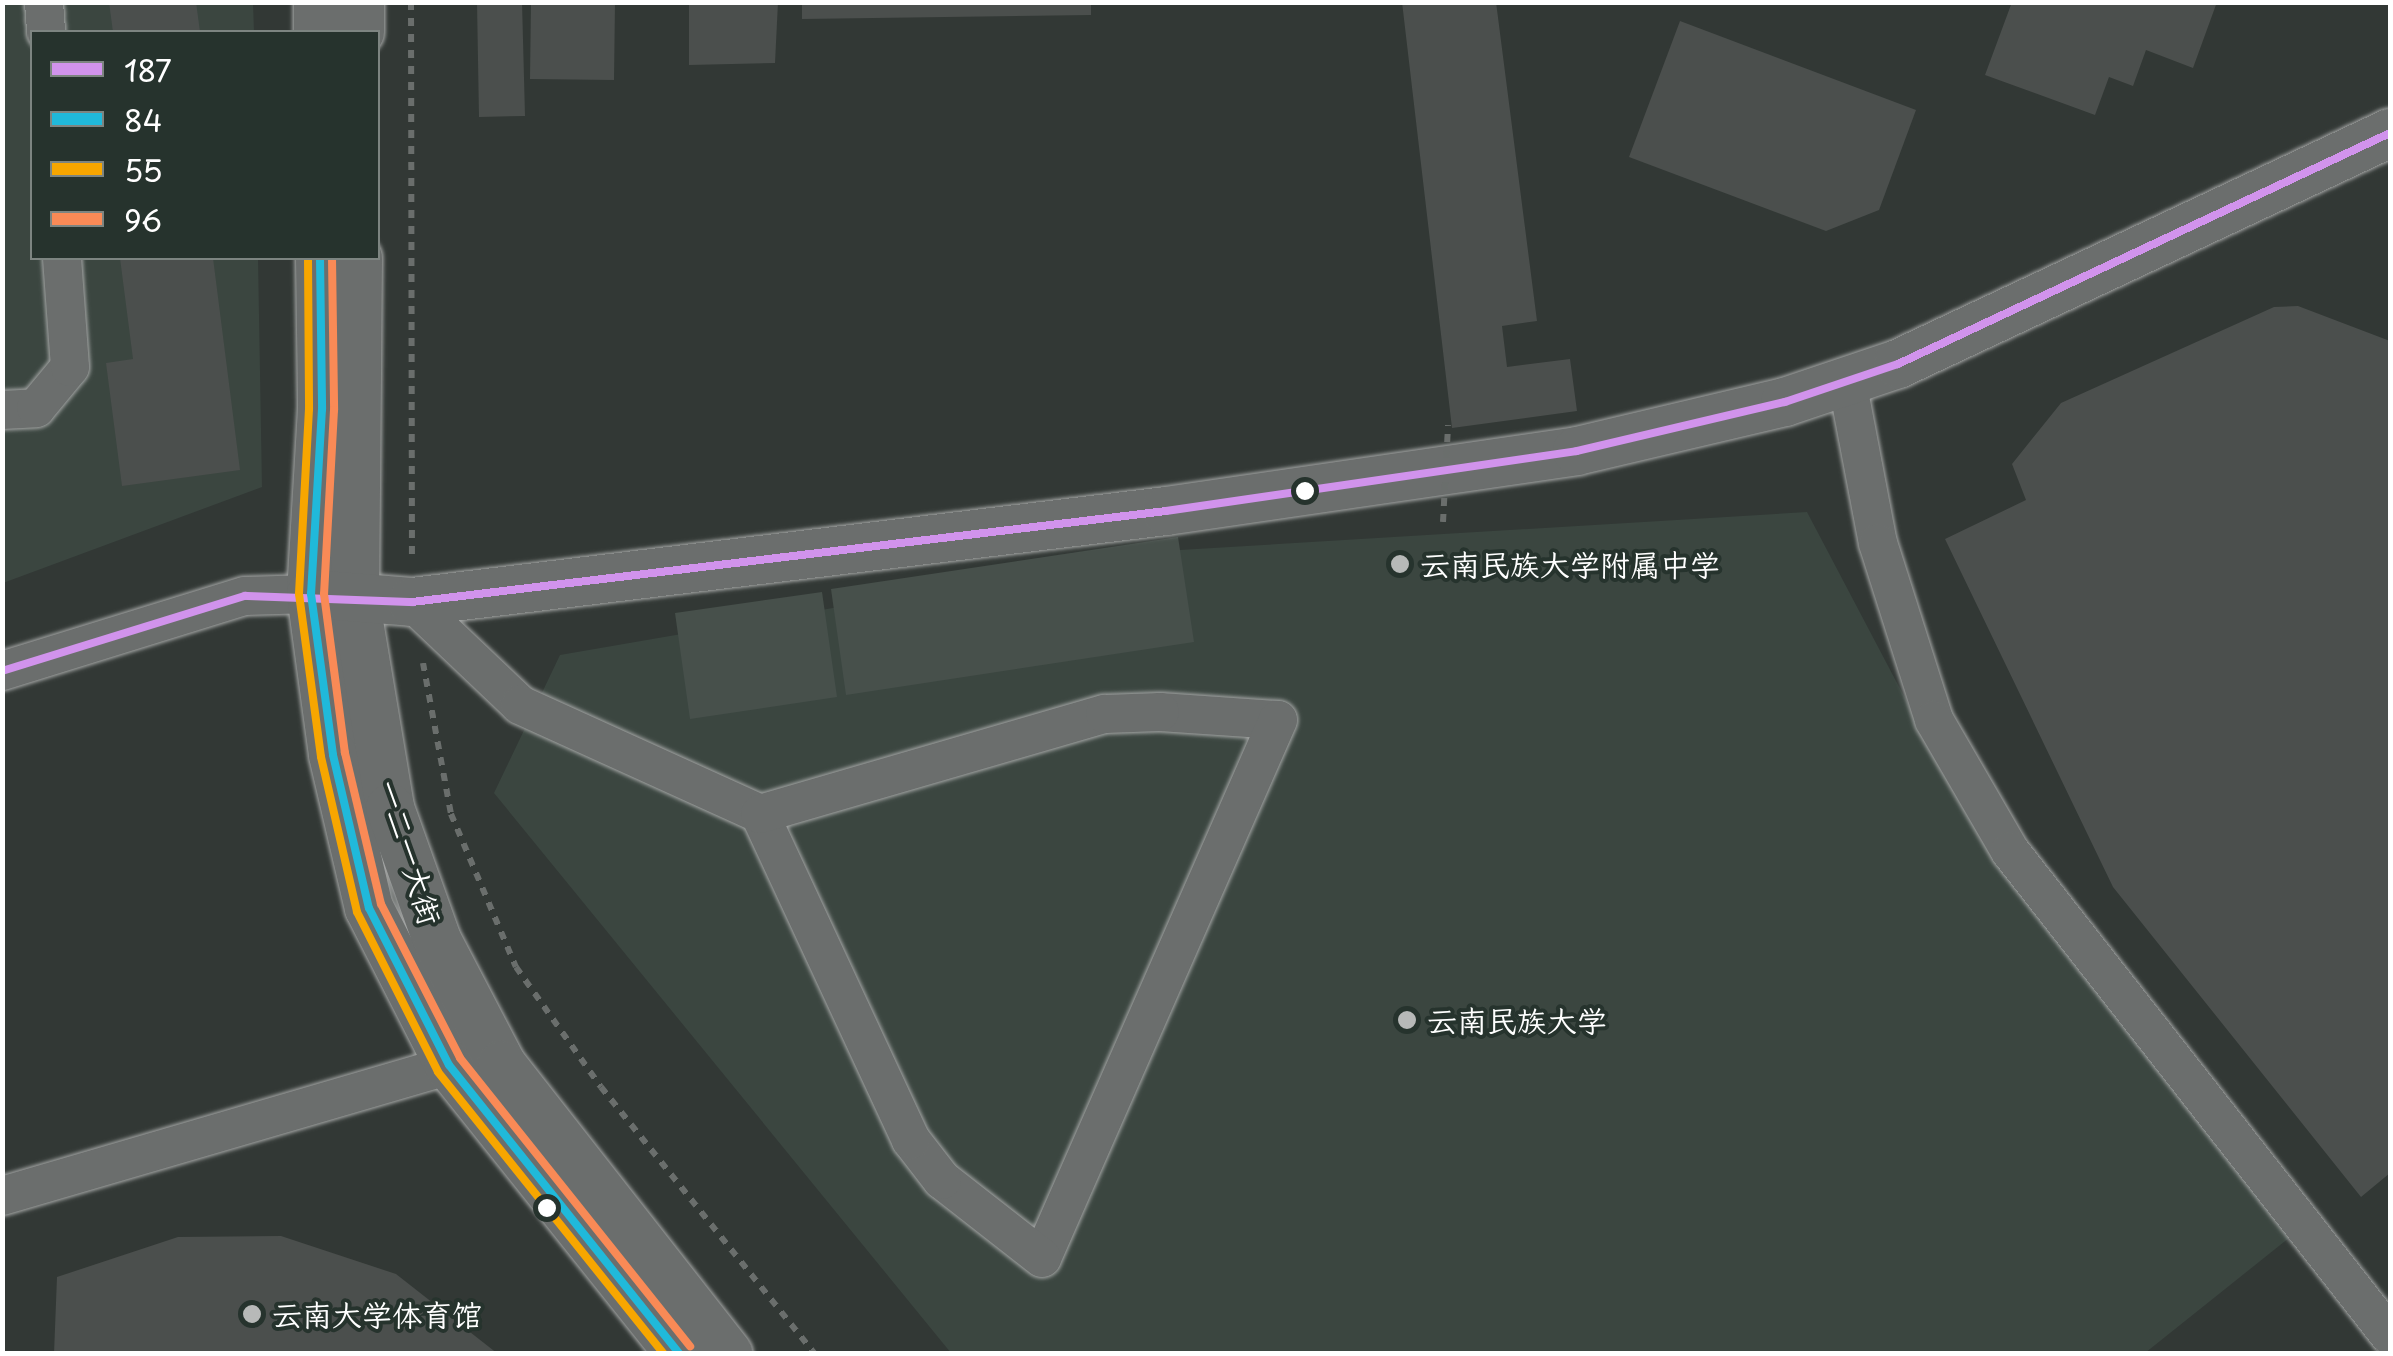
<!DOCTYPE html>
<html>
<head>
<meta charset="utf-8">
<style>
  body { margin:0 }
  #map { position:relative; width:2393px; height:1356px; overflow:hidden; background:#323835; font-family:"Playpen Sans","LXGW WenKai TC",sans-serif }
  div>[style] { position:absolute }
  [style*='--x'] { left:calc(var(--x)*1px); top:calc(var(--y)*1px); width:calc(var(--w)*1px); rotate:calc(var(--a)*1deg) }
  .built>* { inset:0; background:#3b4640 }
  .green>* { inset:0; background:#47504b }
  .building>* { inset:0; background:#4b4f4d }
  .path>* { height:6px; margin-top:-3px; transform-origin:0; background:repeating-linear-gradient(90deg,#6a6e6c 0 8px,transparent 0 16px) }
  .roads { filter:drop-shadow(0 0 2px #a3a5a4) drop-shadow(0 0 2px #a3a5a4) }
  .minor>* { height:38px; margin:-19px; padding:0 19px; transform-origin:19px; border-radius:19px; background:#6b6e6d }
  .major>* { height:48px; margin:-24px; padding:0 24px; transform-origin:24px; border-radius:24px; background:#6b6e6d }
  .path-bridge>* { height:6px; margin-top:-3px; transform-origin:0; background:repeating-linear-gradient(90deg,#6a6e6c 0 8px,transparent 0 16px) }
  .bus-1>* { height:8px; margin:-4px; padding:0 4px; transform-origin:4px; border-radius:4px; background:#d193ec }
  .bus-2>* { height:8px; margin:-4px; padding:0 4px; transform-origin:4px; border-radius:4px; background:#20b9da }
  .bus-3>* { height:8px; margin:-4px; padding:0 4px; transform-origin:4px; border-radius:4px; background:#f7a600 }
  .bus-4>* { height:8px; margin:-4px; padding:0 4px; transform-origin:4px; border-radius:4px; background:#f98a56 }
  .dots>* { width:28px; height:28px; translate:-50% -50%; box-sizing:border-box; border:5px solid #26332d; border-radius:50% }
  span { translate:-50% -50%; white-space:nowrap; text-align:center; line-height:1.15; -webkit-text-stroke:8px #26332d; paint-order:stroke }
  .poi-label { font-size:30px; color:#fff }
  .left { translate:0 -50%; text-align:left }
  .street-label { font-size:30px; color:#fff }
  .frame { position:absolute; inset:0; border:5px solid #fff; pointer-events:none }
  .legend { position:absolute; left:30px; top:30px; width:350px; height:230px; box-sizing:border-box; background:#26332d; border:2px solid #7d8581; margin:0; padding:12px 18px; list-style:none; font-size:30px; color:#fff }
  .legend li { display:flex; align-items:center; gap:20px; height:50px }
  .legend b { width:50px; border:2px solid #7d8581 }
</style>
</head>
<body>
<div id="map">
  <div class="built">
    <div style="clip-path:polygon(3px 3px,253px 3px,254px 32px,32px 32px,32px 258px,258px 258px,262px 487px,3px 583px)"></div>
    <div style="clip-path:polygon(1807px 512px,1966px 814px,2304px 1226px,2145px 1353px,951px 1353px,494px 793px,560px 655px,1163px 551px)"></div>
  </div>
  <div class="green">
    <div style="clip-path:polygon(1178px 537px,1194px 642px,846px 695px,831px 589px)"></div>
    <div style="clip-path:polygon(822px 592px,837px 697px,690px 719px,675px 613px)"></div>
  </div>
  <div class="building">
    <div style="clip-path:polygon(109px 2px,196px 2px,200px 32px,113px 32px)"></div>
    <div style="clip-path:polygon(477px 2px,522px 2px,525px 116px,479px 117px)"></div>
    <div style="clip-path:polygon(531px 2px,615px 2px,614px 80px,530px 79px)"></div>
    <div style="clip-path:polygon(689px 2px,778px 2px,775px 63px,689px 65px)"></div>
    <div style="clip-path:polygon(802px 2px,1091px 2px,1091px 15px,802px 19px)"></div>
    <div style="clip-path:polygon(1402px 2px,1496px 2px,1537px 321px,1502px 326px,1507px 367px,1570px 359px,1577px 411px,1452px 428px)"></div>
    <div style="clip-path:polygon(2012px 2px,2217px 2px,2193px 68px,2146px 50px,2133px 86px,2109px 77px,2095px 115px,1985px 75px)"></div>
    <div style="clip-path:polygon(1680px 21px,1916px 110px,1879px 210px,1826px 231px,1629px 157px)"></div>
    <div style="clip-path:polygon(120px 258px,213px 258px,240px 470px,122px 486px,106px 363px,133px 359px)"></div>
    <div style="clip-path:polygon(2298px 306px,2390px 341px,2390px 1173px,2361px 1197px,2113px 887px,1945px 539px,2026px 500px,2012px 464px,2061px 403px,2274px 307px)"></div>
    <div style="clip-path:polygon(281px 1236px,396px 1274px,498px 1354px,54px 1354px,57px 1277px,178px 1237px)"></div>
  </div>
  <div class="path">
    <div style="--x:411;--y:2;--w:559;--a:89.9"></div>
    <div style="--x:423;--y:663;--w:154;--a:79.5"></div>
    <div style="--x:451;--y:814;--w:166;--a:67"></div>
    <div style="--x:516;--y:967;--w:147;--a:54.7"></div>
    <div style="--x:601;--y:1087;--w:342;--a:51.3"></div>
  </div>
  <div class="roads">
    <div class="minor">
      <div style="--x:44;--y:2;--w:30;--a:86"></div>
      <div style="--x:1847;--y:381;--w:165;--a:79.2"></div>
      <div style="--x:1878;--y:543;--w:186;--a:72.4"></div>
      <div style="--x:1934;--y:720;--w:151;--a:59.9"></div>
      <div style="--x:2010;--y:851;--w:616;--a:51.92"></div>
      <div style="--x:2;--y:410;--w:34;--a:-3"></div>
      <div style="--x:36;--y:408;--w:53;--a:-50.3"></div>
      <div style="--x:70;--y:367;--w:109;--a:-94.2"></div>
      <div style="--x:412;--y:602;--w:149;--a:43.6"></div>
      <div style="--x:520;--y:705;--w:264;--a:24.4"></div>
      <div style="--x:2;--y:671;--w:254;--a:-17.2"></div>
      <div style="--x:245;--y:596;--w:66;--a:-1.7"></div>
      <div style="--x:1160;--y:712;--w:118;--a:3.9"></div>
      <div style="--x:1278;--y:720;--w:587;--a:113.69"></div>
      <div style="--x:1042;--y:1258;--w:127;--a:-142"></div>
      <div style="--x:942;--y:1180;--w:51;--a:-127.8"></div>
      <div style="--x:911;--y:1140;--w:359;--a:-114.9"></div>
      <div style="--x:760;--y:814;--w:359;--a:-16.2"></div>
      <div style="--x:1105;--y:714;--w:55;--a:-2.1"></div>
      <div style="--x:2;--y:1196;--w:466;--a:-16.3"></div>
      <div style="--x:449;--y:1065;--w:26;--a:-40"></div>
    </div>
    <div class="major">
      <div style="--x:318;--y:2;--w:30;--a:90"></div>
      <div style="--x:360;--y:32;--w:30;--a:-90"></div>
      <div style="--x:320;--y:258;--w:151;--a:89.2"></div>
      <div style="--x:322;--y:409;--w:185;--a:93.4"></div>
      <div style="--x:311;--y:594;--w:162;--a:82.2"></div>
      <div style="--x:333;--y:755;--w:157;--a:76.8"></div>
      <div style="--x:369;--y:908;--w:176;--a:63"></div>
      <div style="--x:449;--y:1065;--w:370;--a:51.4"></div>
      <div style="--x:358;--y:258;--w:340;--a:90.5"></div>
      <div style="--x:355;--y:598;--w:213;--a:80.5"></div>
      <div style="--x:390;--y:808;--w:140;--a:70.4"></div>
      <div style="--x:437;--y:940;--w:141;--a:62.5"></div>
      <div style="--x:502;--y:1065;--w:367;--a:51.9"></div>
      <div style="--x:311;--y:594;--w:101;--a:4.5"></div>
      <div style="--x:412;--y:602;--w:759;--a:-6.88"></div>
      <div style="--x:1166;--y:511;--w:415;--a:-8.3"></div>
      <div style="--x:1577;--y:451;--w:214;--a:-13.3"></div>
      <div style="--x:1785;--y:402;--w:119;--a:-18.6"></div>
      <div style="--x:1898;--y:364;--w:544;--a:-25.15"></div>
    </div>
  </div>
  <div class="path-bridge">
    <div style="--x:1443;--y:522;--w:97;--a:-87"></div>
  </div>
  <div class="bus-1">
    <div style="--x:2;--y:671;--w:254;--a:-17.2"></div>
    <div style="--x:245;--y:596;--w:167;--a:2.1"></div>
    <div style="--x:412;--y:602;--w:759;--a:-6.88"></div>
    <div style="--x:1166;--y:511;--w:415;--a:-8.3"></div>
    <div style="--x:1577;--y:451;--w:214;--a:-13.3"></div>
    <div style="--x:1785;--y:402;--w:119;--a:-18.6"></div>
    <div style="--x:1898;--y:364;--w:544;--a:-25.15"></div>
  </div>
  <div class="bus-2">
    <div style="--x:320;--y:258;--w:151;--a:89.2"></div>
    <div style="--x:322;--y:409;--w:185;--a:93.4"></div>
    <div style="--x:311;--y:594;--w:162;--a:82.2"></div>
    <div style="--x:333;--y:755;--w:157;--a:76.8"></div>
    <div style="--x:369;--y:908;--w:176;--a:63"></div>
    <div style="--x:449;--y:1065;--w:370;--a:51.4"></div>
  </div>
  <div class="bus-3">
    <div style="--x:308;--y:258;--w:151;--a:89.6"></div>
    <div style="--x:309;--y:409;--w:185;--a:93.1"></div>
    <div style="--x:299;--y:594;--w:164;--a:82.3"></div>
    <div style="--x:321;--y:757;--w:159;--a:76.9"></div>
    <div style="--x:357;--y:912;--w:179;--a:63.1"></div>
    <div style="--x:438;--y:1072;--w:361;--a:51.3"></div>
  </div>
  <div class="bus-4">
    <div style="--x:332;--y:258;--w:152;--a:89.2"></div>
    <div style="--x:334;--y:410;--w:184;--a:93.1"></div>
    <div style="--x:324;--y:594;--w:160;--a:82.5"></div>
    <div style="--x:345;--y:753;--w:155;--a:76.6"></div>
    <div style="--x:381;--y:904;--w:173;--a:62.8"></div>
    <div style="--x:460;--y:1058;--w:369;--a:51.4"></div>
  </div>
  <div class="dots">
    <div style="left:1305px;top:491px;background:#fff"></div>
    <div style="left:1400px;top:564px;background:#b7b9b8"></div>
    <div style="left:1407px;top:1020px;background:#b7b9b8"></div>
    <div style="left:547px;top:1208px;background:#fff"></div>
    <div style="left:252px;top:1314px;background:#b7b9b8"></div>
  </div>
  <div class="poi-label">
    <span class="left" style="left:1420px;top:564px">云南民族大学附属中学</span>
    <span class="left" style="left:1427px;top:1020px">云南民族大学</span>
    <span class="left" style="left:272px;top:1314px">云南大学体育馆</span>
  </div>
  <div class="street-label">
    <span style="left:410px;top:852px;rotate:73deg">一二一大街</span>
  </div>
  <div class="frame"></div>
  <ul class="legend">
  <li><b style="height:12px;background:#d193ec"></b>187</li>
  <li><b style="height:12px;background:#20b9da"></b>84</li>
  <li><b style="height:12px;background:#f7a600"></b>55</li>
  <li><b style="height:12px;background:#f98a56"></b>96</li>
  </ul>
</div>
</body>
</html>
